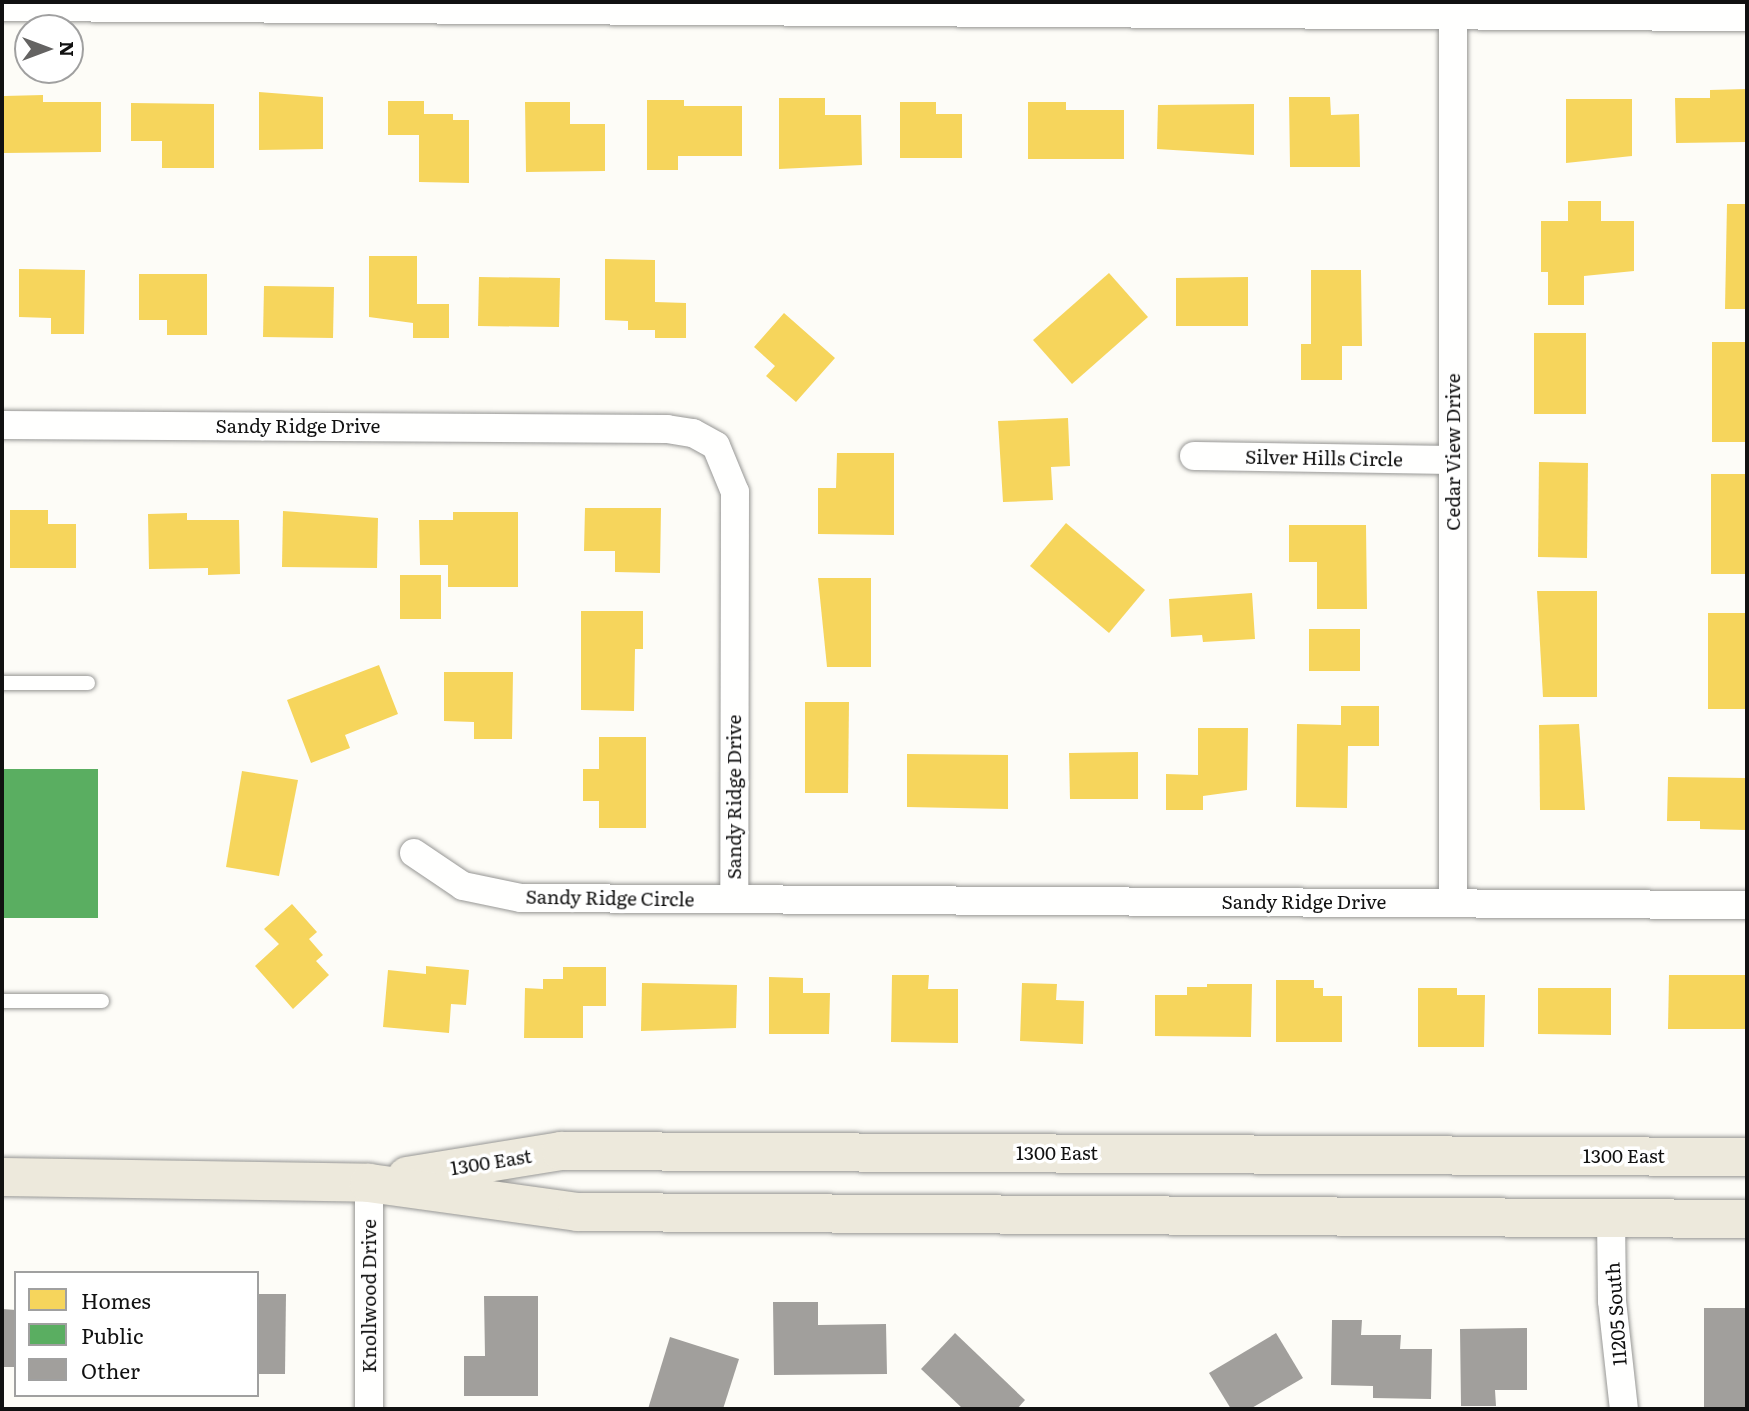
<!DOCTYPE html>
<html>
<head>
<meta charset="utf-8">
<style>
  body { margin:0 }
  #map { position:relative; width:1749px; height:1411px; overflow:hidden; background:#fdfcf7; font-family:Literata,serif }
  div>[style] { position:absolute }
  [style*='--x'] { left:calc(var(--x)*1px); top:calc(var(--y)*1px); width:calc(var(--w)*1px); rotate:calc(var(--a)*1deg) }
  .homes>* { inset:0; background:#f6d55c }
  .public>* { inset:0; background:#5aae61 }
  .building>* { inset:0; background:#a19f9c }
  .roads { filter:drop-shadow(0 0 2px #979795) drop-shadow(0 0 2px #979795) }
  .service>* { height:14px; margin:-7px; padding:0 7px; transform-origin:7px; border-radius:7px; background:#fffffe }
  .minor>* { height:28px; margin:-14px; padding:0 14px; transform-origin:14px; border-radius:14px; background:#fffffe }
  .primary>* { height:38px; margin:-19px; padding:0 19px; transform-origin:19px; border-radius:19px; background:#ede9dc }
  span { translate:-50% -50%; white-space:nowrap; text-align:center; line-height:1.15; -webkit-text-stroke:7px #fff; paint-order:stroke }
  .street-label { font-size:19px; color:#111 }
  .frame { position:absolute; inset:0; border:4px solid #111; pointer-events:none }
  .legend { position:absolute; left:14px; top:1271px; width:245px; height:126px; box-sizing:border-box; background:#fff; border:2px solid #a0a0a0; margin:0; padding:9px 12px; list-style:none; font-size:21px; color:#111 }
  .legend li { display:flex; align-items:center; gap:14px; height:35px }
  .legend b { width:35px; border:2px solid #a0a0a0 }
  .north { position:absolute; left:14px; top:14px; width:70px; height:70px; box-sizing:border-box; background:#fff; border:2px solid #a0a0a0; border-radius:50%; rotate:90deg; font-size:19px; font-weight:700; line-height:28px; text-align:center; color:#111 }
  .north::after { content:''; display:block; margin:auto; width:24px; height:32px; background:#646362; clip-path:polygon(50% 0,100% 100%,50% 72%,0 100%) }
</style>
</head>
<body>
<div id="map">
  <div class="homes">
    <div style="clip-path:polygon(1747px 89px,1747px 142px,1676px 143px,1675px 98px,1710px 98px,1710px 90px)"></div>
    <div style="clip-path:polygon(259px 92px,323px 97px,323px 149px,259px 150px)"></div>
    <div style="clip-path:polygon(43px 95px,43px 102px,101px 102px,101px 152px,4px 153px,4px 96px)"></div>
    <div style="clip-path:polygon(1289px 97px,1330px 97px,1331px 115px,1359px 114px,1360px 167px,1290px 167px)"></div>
    <div style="clip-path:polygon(779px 98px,825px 98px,825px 115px,861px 115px,862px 165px,779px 169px)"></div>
    <div style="clip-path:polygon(1566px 99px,1632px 99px,1632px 156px,1566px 163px)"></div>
    <div style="clip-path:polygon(647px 100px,684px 100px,684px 106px,742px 106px,742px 156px,678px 156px,678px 170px,647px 170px)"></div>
    <div style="clip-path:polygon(388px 101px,424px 101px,424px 114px,453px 114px,453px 120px,469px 120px,469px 183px,419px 182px,419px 135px,388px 135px)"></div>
    <div style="clip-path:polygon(525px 102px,570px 102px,570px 124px,605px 124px,605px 171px,526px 172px)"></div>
    <div style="clip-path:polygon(900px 102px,936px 102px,936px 114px,962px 114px,962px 158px,900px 158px)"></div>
    <div style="clip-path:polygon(1028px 102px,1066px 102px,1066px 110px,1124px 110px,1124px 159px,1028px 159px)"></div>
    <div style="clip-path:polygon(131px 103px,214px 104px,214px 168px,162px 168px,162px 141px,131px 141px)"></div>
    <div style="clip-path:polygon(1254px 104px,1254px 155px,1157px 149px,1158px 105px)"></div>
    <div style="clip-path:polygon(1568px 201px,1601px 201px,1601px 221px,1634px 221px,1634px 271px,1584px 276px,1584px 305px,1548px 305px,1548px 272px,1541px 272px,1541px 221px,1568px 221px)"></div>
    <div style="clip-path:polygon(1727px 204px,1747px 204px,1747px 309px,1725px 309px)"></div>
    <div style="clip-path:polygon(369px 256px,417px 256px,417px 304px,449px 304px,449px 338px,413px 338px,413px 323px,369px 317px)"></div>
    <div style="clip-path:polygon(605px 259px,655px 260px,655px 302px,686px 303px,686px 338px,655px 338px,655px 330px,628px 330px,628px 321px,605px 320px)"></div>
    <div style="clip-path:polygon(19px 269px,85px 270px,84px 334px,51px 334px,51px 318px,19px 317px)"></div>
    <div style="clip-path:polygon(1311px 270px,1361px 270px,1362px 346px,1342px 346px,1342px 380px,1301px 380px,1301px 344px,1311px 344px)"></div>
    <div style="clip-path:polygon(1109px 273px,1148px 317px,1072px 384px,1033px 340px)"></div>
    <div style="clip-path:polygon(139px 274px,207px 274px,207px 335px,167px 335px,167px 320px,139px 320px)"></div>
    <div style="clip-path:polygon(479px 277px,560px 278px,559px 327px,478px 326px)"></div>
    <div style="clip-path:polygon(1248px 277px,1248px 326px,1176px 326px,1176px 278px)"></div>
    <div style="clip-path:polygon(264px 286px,334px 287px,333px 338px,263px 337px)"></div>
    <div style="clip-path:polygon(784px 313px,835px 358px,796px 402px,766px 376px,775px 366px,754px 347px)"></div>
    <div style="clip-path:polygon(1534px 333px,1586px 333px,1586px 414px,1534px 414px)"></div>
    <div style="clip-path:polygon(1712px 342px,1747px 342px,1747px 442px,1712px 442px)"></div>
    <div style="clip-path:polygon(1068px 418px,1070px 466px,1051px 467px,1053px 500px,1003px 502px,998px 421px)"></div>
    <div style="clip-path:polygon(837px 453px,894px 453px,894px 535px,818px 534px,818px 488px,836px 488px)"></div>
    <div style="clip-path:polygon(1539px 462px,1588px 463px,1587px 558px,1538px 557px)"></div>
    <div style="clip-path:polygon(1711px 474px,1747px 474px,1747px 574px,1711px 574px)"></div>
    <div style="clip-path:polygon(585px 508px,661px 508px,660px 573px,615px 572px,615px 551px,584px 551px)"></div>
    <div style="clip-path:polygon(10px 510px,48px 510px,48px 524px,76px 524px,76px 568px,10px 568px)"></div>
    <div style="clip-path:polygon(283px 511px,378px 518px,377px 568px,282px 567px)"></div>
    <div style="clip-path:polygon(453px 512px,518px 512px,518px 587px,448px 587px,448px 565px,420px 565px,419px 520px,453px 520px)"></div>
    <div style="clip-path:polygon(187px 513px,187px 520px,239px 520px,240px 574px,208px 575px,208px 568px,149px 569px,148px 514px)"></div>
    <div style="clip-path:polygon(1066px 523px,1145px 590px,1109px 633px,1030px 566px)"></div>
    <div style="clip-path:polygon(1289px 525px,1366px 525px,1367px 609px,1317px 609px,1317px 562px,1289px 562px)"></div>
    <div style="clip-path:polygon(400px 575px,441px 575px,441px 619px,400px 619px)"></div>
    <div style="clip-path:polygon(818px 578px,871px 578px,871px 667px,827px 667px)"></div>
    <div style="clip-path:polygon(1537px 591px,1597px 591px,1597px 697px,1543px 697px)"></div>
    <div style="clip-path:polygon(1252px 593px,1255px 639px,1203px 642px,1202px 635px,1171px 637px,1169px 599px)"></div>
    <div style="clip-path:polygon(581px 611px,643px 611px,643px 649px,635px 649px,634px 711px,581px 710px)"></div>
    <div style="clip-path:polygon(1708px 613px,1747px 613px,1747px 709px,1708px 709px)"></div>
    <div style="clip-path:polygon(1309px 629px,1360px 629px,1360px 671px,1309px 671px)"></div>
    <div style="clip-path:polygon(379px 665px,398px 714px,345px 735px,350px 748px,311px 763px,287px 700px)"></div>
    <div style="clip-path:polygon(444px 672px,513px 672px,512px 739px,474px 739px,474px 722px,444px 721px)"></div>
    <div style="clip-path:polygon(805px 702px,849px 702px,848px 793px,805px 793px)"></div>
    <div style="clip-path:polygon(1341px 706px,1379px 706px,1379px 746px,1348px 746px,1347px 808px,1296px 807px,1297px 724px,1341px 725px)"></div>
    <div style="clip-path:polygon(1579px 724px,1585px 810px,1540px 810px,1539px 725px)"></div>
    <div style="clip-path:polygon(1198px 728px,1248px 728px,1247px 790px,1203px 796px,1203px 810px,1166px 810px,1166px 774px,1198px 775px)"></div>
    <div style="clip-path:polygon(599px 737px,646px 737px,646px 828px,599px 828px,599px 801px,583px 801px,583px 769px,599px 769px)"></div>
    <div style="clip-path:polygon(1138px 752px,1138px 799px,1070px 799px,1069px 753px)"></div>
    <div style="clip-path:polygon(907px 754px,1008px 755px,1008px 809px,907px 807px)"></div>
    <div style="clip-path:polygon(242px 771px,298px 780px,279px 876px,226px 867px)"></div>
    <div style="clip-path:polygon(1668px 777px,1747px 778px,1747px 830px,1700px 829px,1700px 821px,1667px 821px)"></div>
    <div style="clip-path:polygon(292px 904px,317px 932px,309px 939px,323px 955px,316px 961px,329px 975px,293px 1009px,255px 966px,279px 944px,264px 929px)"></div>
    <div style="clip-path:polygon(426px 966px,469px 970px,466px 1005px,451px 1004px,449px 1033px,383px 1027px,388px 970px,426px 974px)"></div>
    <div style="clip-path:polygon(563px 967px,606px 967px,606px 1006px,583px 1006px,583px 1038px,524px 1038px,525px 988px,543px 989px,543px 979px,563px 979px)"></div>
    <div style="clip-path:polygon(892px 975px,929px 975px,928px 989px,958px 989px,958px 1043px,891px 1042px)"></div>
    <div style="clip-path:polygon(1669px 975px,1747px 975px,1747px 1029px,1668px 1029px)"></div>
    <div style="clip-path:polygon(769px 977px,803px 978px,803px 993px,830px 993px,829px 1034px,769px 1034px)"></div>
    <div style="clip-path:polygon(1276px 980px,1314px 980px,1314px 988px,1323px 988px,1323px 996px,1342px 996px,1342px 1042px,1276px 1042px)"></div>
    <div style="clip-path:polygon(642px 983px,737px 985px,736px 1028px,641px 1031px)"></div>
    <div style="clip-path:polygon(1022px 983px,1057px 984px,1056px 1000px,1084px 1001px,1083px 1044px,1020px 1041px)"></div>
    <div style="clip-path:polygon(1207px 984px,1252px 984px,1251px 1037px,1155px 1036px,1155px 995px,1187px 995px,1187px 987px,1207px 987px)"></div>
    <div style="clip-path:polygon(1418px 988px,1457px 988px,1457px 995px,1485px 995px,1484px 1047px,1418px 1047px)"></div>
    <div style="clip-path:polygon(1538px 988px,1611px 988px,1611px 1035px,1538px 1034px)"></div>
  </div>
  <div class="public">
    <div style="clip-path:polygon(2px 769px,98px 769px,98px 918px,2px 918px)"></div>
  </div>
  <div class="building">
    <div style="clip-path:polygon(257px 1294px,286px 1294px,285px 1374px,257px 1374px)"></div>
    <div style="clip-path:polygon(484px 1296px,538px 1296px,538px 1396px,464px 1396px,464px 1356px,485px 1356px)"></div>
    <div style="clip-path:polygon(773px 1302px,818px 1302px,818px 1325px,886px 1324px,887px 1374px,774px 1375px)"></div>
    <div style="clip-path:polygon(1704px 1308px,1747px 1308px,1747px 1407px,1704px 1407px)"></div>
    <div style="clip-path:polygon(2px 1309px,16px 1310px,16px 1367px,2px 1367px)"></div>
    <div style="clip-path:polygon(1332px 1320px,1362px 1320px,1361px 1335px,1401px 1335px,1400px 1349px,1432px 1349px,1431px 1399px,1373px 1398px,1373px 1386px,1331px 1385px)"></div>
    <div style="clip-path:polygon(1527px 1328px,1527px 1390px,1495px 1390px,1496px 1406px,1461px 1406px,1460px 1329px)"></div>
    <div style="clip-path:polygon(955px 1333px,1025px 1400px,1017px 1409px,963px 1409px,921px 1369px)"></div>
    <div style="clip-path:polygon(1276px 1333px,1303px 1378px,1250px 1409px,1231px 1409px,1209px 1373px)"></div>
    <div style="clip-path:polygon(670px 1337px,739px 1359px,723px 1409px,648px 1409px)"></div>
  </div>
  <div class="roads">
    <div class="service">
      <div style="--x:2;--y:683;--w:86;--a:0"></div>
      <div style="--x:2;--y:1001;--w:100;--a:0"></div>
    </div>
    <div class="minor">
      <div style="--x:1453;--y:2;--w:901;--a:90"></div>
      <div style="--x:2;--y:7;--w:1745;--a:0.33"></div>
      <div style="--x:2;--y:425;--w:665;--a:0.34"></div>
      <div style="--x:667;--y:429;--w:26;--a:9"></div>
      <div style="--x:693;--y:433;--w:26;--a:29"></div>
      <div style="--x:716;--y:446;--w:50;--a:67.6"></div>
      <div style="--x:735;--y:492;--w:407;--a:90.1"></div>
      <div style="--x:1194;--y:456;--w:259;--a:0.9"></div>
      <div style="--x:414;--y:853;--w:59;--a:34"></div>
      <div style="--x:463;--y:886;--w:59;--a:11.7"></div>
      <div style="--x:521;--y:898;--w:1226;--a:0.33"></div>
      <div style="--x:369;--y:1183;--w:226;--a:90"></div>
      <div style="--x:1611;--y:1218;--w:83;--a:89.3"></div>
      <div style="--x:1612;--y:1301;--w:109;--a:83.7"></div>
    </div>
    <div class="primary">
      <div style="--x:407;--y:1176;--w:156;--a:-9.2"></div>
      <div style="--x:561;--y:1151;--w:1186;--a:0.29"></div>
      <div style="--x:2;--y:1177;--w:367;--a:0.9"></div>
      <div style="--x:369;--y:1183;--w:210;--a:7.9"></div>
      <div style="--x:577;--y:1212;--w:1170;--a:0.34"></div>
    </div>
  </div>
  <div class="street-label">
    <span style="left:298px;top:426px">Sandy Ridge Drive</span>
    <span style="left:1453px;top:452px;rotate:-90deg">Cedar View Drive</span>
    <span style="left:1324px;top:458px;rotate:1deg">Silver Hills Circle</span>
    <span style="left:734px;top:797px;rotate:-90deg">Sandy Ridge Drive</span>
    <span style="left:610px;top:898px;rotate:1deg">Sandy Ridge Circle</span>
    <span style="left:1304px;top:902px">Sandy Ridge Drive</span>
    <span style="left:1057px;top:1153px">1300 East</span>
    <span style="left:1624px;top:1156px">1300 East</span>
    <span style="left:491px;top:1162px;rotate:-9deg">1300 East</span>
    <span style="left:369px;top:1296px;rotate:-90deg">Knollwood Drive</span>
    <span style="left:1616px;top:1314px;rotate:-94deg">11205 South</span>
  </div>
  <div class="frame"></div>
  <ul class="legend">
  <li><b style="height:19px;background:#f6d55c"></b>Homes</li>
  <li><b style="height:19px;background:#5aae61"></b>Public</li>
  <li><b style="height:19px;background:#a19f9c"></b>Other</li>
  </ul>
  <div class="north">N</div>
</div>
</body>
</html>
